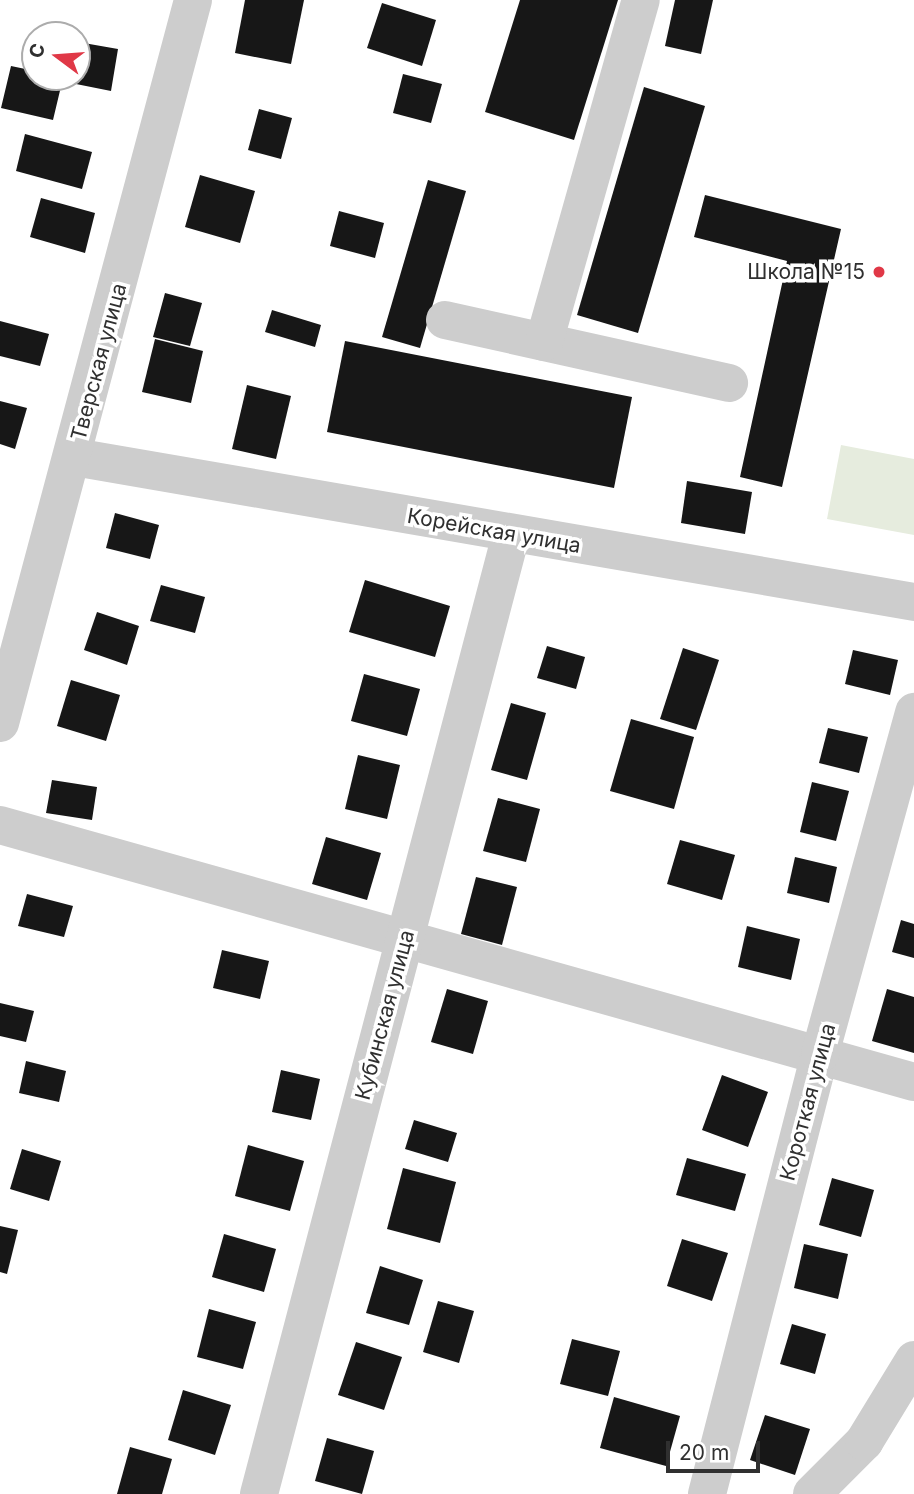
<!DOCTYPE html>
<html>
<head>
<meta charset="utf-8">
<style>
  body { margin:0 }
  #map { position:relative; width:914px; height:1494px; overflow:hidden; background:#fff; font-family:Inter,sans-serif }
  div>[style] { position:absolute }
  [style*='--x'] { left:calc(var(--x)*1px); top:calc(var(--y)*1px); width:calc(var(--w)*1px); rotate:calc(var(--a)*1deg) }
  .green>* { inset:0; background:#e6ecde }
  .building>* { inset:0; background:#171717 }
  .minor>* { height:38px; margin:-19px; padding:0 19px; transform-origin:19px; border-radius:19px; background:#cdcdcd }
  .dots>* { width:19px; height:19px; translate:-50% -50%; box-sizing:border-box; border:4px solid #fff; border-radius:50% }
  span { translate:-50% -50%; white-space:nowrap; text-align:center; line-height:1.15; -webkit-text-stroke:7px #fff; paint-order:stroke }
  .poi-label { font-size:21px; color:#303030 }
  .right { translate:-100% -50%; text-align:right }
  .street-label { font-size:21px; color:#303030 }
  .north { position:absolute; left:21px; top:21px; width:70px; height:70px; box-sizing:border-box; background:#fff; border:2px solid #acacac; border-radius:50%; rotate:286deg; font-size:19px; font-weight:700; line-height:28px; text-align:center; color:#303030 }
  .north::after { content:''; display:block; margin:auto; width:24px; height:32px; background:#e03847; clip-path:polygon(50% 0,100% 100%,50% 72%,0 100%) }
  .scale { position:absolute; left:666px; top:1441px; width:94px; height:32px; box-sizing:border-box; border:4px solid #303030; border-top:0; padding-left:9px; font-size:21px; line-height:24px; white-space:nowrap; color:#303030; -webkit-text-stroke:5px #fff; paint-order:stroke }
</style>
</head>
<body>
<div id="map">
  <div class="green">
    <div style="clip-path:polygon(841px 445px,914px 459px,914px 535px,827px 519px)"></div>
  </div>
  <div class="building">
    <div style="clip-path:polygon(245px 0,304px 0,291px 64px,235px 53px)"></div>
    <div style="clip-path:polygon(520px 0,618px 0,574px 140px,485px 112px)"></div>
    <div style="clip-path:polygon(675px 0,713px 0,701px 54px,665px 46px)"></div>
    <div style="clip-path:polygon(382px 3px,436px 20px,422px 66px,367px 48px)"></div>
    <div style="clip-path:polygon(78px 42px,118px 49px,111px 91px,71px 83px,72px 77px,77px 77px)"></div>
    <div style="clip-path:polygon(11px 66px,35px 71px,35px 77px,63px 78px,53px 120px,1px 108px)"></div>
    <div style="clip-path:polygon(403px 74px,442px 84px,431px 123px,393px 113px)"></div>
    <div style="clip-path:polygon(644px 87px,705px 106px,638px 333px,577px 315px)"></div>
    <div style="clip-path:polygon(259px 109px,292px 118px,281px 159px,248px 150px)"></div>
    <div style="clip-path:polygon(25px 134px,92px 152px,82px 189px,16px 171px)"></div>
    <div style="clip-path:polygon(200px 175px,255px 191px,240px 243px,185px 227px)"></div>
    <div style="clip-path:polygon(428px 180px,466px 191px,420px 348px,382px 337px)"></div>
    <div style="clip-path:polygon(705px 195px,841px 229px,782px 487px,740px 477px,787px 261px,694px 237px)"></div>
    <div style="clip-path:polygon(41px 198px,95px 213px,85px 253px,30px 237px)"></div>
    <div style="clip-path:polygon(339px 211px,384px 223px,375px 258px,330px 246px)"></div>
    <div style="clip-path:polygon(165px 293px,202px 303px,190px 346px,153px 337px)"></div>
    <div style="clip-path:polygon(272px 310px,321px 325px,315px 347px,265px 332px)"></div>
    <div style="clip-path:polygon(0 321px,49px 334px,40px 366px,0 356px)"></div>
    <div style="clip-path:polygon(155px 339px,203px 351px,191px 403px,142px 392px)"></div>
    <div style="clip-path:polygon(345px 341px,632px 397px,614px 488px,327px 432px)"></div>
    <div style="clip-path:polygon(247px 385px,291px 396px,276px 459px,232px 449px)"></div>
    <div style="clip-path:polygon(0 401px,27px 408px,15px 449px,0 444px)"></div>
    <div style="clip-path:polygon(687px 481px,752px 492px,745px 534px,681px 523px)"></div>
    <div style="clip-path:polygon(115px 513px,159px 525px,150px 559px,106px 548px)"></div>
    <div style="clip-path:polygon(365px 580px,450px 606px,435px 657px,349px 632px)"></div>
    <div style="clip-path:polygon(161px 585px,205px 597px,195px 633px,150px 621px)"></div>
    <div style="clip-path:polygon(97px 612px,139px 626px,127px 665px,84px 650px)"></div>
    <div style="clip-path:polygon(547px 646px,585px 657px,576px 689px,537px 678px)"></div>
    <div style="clip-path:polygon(683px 648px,719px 660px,696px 730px,660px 719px)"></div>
    <div style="clip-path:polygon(853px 650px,898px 660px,890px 695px,845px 684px)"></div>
    <div style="clip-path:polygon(364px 674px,420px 689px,407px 736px,351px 721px)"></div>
    <div style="clip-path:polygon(71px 680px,120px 695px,106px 741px,57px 726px)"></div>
    <div style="clip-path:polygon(511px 703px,546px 713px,527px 780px,491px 770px)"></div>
    <div style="clip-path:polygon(631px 719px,694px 737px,674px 809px,610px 791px)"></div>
    <div style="clip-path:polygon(828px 728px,868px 737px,859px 773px,819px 763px)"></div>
    <div style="clip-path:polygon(358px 755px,400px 765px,387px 819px,345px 809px)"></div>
    <div style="clip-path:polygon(52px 780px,97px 787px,92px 820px,46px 813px)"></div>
    <div style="clip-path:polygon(812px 782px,849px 791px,836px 841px,800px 832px)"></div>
    <div style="clip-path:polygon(498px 798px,540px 809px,526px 862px,483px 851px)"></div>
    <div style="clip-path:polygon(326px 837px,381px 853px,367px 900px,312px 884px)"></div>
    <div style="clip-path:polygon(680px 840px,735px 855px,722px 900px,667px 884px)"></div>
    <div style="clip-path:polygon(795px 857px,837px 867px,829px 903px,787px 893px)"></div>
    <div style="clip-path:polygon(476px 877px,517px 887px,502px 945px,461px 934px)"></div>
    <div style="clip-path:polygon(27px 894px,73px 906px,64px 937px,18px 926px)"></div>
    <div style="clip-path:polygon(901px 920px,914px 924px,914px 958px,892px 952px)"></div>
    <div style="clip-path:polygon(747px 926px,800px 939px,791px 980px,738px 967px)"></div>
    <div style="clip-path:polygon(222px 950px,269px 961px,260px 999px,213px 988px)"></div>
    <div style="clip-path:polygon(447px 989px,488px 1001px,473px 1054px,431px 1042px)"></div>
    <div style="clip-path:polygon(887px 989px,914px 997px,914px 1053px,872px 1041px)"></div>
    <div style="clip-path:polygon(0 1003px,34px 1011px,26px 1042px,0 1036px)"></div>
    <div style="clip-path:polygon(26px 1061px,66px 1071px,59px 1102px,19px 1093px)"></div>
    <div style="clip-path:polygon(281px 1070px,320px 1079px,311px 1120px,272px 1112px)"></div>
    <div style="clip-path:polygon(722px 1075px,768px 1092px,748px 1147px,702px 1130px)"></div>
    <div style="clip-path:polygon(414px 1120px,457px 1133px,448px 1162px,405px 1149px)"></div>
    <div style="clip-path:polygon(248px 1145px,304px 1161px,290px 1211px,235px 1196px)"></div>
    <div style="clip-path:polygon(22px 1149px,61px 1161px,49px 1201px,10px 1189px)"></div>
    <div style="clip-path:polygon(687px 1158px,746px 1174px,735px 1211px,676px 1195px)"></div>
    <div style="clip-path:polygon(403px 1168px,456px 1182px,440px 1243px,387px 1229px)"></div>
    <div style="clip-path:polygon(832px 1178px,874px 1190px,861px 1237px,819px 1225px)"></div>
    <div style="clip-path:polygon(0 1226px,18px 1230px,7px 1274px,0 1272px)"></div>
    <div style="clip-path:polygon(224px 1234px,276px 1249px,264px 1292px,212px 1277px)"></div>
    <div style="clip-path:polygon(682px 1239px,728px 1253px,712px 1301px,667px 1286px)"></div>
    <div style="clip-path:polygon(804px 1244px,848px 1254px,838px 1299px,794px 1288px)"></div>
    <div style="clip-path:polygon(380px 1266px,423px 1280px,409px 1325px,366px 1313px)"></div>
    <div style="clip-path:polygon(438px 1301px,474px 1311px,459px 1363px,423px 1352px)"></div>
    <div style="clip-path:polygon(209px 1309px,256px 1322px,243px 1369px,197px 1357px)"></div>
    <div style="clip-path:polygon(792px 1324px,826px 1334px,815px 1374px,780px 1364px)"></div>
    <div style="clip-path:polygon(572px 1339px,620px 1351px,608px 1396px,560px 1384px)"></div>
    <div style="clip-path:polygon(356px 1342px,402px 1357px,384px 1410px,338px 1395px)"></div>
    <div style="clip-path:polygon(183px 1390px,231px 1405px,215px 1455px,168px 1440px)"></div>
    <div style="clip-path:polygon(614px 1397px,680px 1416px,666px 1466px,600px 1448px)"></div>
    <div style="clip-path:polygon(765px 1415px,810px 1429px,795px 1475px,750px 1460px)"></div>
    <div style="clip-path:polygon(327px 1438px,374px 1451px,362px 1494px,315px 1481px)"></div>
    <div style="clip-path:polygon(130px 1447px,172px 1459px,162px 1494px,117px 1494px)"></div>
  </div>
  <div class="minor">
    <div style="--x:445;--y:320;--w:291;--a:12.5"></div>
    <div style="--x:544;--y:342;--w:355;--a:-74.2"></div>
    <div style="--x:74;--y:457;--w:852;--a:9.79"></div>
    <div style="--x:0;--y:723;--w:748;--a:-75.05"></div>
    <div style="--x:0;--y:825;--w:949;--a:15.71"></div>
    <div style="--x:259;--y:1494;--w:992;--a:-75.28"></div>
    <div style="--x:707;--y:1494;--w:454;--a:-75.6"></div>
    <div style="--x:820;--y:1054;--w:355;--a:-74.6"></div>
    <div style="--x:812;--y:1494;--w:74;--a:-45"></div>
    <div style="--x:864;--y:1442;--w:96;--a:-58.6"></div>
  </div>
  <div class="dots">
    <div style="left:879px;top:272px;background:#e03847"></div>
  </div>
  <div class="poi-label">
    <span class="right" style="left:865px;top:272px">Школа №15</span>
  </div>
  <div class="street-label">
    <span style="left:99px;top:362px;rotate:-75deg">Тверская улица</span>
    <span style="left:494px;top:531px;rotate:10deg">Корейская улица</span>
    <span style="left:385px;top:1015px;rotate:-75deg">Кубинская улица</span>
    <span style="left:808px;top:1102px;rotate:-75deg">Короткая улица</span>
  </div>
  <div class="north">С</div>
  <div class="scale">20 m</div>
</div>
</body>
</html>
